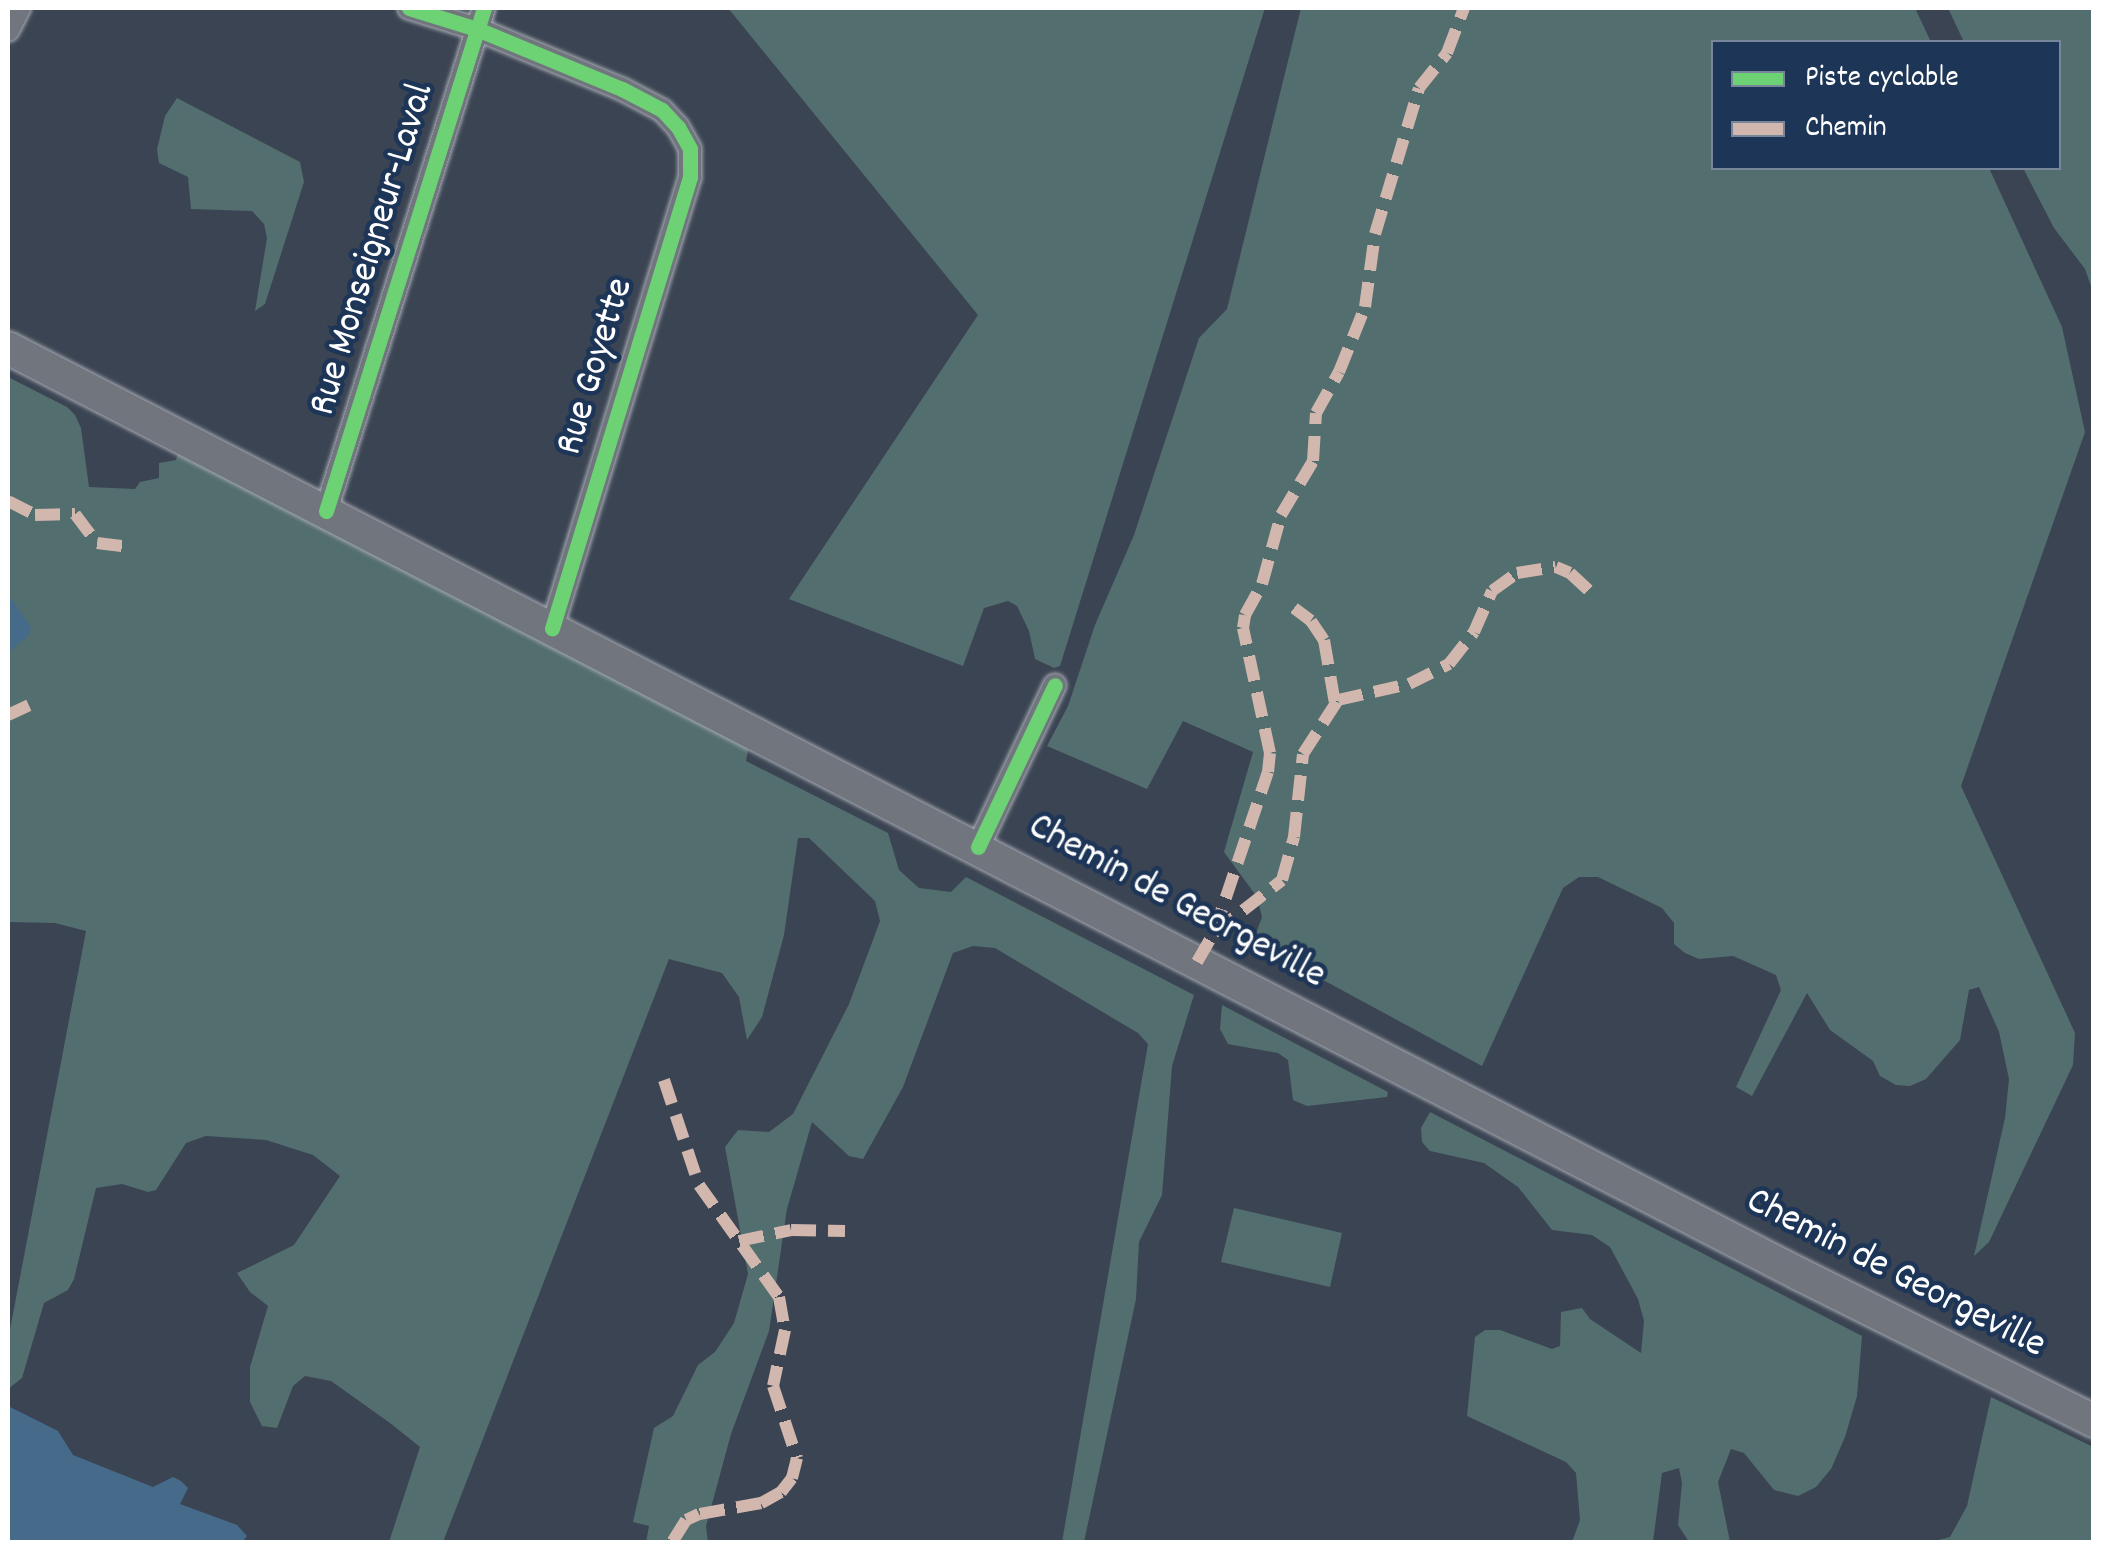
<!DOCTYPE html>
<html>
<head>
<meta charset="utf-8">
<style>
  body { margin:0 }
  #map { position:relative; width:2101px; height:1550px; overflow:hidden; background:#3b4453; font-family:Dekko,sans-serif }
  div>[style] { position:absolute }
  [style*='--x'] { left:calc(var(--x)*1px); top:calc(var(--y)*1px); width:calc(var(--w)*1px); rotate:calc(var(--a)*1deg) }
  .green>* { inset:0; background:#536e6e }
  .water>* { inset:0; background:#466b8a }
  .roads { filter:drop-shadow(0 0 2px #a7abb2) drop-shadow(0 0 2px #a7abb2) }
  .minor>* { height:22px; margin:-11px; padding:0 11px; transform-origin:11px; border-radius:11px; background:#70757e }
  .secondary>* { height:32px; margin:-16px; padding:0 16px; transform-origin:16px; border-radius:16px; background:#70757e }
  .quiet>* { height:12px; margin-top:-6px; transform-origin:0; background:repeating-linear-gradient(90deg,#d1b7ad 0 25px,transparent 0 37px) }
  .cycleway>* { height:15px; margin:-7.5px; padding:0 7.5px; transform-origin:7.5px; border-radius:7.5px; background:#6cd273 }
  span { translate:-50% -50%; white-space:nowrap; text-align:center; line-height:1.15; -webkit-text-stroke:9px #1d3557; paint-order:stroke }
  .street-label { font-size:40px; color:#fff }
  .frame { position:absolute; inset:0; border:10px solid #fff; pointer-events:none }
  .legend { position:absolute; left:1711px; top:40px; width:350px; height:130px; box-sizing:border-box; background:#1d3557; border:2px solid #77869a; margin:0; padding:12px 18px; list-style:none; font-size:30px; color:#fff }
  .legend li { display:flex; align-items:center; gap:20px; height:50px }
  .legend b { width:50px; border:2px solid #77869a }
</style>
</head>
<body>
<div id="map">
  <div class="green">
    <div style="clip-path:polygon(728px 8px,1265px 8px,1060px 666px,1054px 668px,1035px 659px,1029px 631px,1017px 606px,1008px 601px,984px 608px,963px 666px,789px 599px,978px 315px)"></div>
    <div style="clip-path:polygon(1301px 8px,1915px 8px,1931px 42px,1714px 42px,1714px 168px,1989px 168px,2062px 327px,2085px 432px,1961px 786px,2075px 1033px,2073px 1065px,1989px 1242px,1974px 1256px,2005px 1118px,2009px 1079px,1999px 1032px,1979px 987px,1969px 990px,1960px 1040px,1926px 1079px,1910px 1086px,1896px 1085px,1880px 1076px,1873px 1061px,1830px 1030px,1807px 993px,1752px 1096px,1736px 1087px,1781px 990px,1776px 975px,1733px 956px,1699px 959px,1685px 953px,1674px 944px,1674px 923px,1662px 908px,1598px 877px,1579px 877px,1563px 888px,1482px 1066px,1253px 942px,1262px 917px,1257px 897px,1224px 852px,1253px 752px,1183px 721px,1147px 789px,1047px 746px,1068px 706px,1095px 625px,1134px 535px,1199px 338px,1227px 309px)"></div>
    <div style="clip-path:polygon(1948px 8px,2093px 8px,2093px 292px,2085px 269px,2054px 228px,2023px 168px,2058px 168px,2058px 42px,1964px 42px)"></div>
    <div style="clip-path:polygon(177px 98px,300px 162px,304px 182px,265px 304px,255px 311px,267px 238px,264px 224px,252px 211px,191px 209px,188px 177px,159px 163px,157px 149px,165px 116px)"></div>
    <div style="clip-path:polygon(8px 377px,67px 407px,75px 415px,81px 428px,89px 487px,135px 489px,140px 482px,159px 478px,159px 463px,176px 460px,179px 449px,749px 745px,746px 761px,888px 833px,899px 870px,919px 888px,951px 892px,966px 877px,1194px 995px,1172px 1066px,1162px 1195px,1139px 1242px,1136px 1299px,1084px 1542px,1062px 1542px,1148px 1044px,1138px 1033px,995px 948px,973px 946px,953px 953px,903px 1087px,863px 1159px,849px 1156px,812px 1122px,787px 1209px,769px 1331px,731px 1434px,706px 1526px,708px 1542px,646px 1542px,649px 1526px,633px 1522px,654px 1428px,673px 1416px,698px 1365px,715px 1352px,734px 1323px,748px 1274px,725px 1147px,738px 1130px,769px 1132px,793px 1114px,849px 1004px,880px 921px,875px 901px,809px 838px,798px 838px,784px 935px,762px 1017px,747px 1040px,739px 997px,722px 973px,669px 959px,443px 1542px,389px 1542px,420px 1447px,390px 1423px,331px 1381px,305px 1376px,293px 1386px,277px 1428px,262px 1426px,250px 1402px,250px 1367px,268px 1306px,250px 1292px,237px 1273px,294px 1245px,340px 1176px,313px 1155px,266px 1140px,206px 1136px,186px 1143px,156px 1190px,148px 1192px,122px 1184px,96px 1188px,74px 1279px,68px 1290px,44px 1303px,22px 1378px,8px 1389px,8px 1340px,86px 931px,55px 923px,8px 922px)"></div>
    <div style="clip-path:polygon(1222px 1005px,1388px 1092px,1387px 1097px,1307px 1106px,1293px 1100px,1288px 1060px,1278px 1053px,1228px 1044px,1220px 1029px)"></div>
    <div style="clip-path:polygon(1430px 1112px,1862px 1336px,1857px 1396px,1845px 1437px,1831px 1469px,1816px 1487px,1798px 1496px,1774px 1490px,1744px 1453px,1731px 1449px,1718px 1482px,1730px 1542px,1689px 1542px,1678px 1525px,1682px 1483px,1679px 1468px,1662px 1473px,1653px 1542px,1572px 1542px,1580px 1520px,1576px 1473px,1566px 1462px,1467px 1416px,1475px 1337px,1485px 1330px,1500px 1330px,1552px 1349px,1560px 1346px,1561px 1312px,1582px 1308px,1590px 1319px,1641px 1353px,1644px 1321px,1638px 1299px,1610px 1247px,1592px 1235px,1552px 1230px,1518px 1187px,1484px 1163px,1430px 1151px,1422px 1142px,1421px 1128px)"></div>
    <div style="clip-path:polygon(1234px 1208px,1342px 1233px,1330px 1287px,1221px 1262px)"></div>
    <div style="clip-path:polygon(1991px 1397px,2093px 1447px,2093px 1542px,1931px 1542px,1950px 1537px,1967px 1506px)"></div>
  </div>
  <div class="water">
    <div style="clip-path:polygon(8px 594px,31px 627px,29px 635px,8px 653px)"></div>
    <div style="clip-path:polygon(8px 1406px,58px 1431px,73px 1455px,153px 1487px,173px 1477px,181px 1481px,188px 1488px,180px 1504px,237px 1525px,247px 1536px,242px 1542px,8px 1542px)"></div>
  </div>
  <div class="roads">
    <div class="minor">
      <div style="--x:409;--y:8;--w:71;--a:17.2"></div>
      <div style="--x:477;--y:29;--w:157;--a:22.5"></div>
      <div style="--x:622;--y:89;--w:45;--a:27.7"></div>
      <div style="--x:662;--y:110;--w:23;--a:47"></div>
      <div style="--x:678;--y:127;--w:25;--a:61"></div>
      <div style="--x:690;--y:149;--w:28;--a:90"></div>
      <div style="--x:690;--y:177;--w:472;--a:107"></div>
      <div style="--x:8;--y:30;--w:25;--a:-63"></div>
      <div style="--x:326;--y:511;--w:527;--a:-72.56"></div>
      <div style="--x:978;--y:847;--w:179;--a:-64.6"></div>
    </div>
    <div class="secondary">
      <div style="--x:8;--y:348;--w:2016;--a:27.34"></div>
      <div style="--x:1799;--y:1274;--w:330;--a:26.5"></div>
    </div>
  </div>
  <div class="quiet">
    <div style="--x:8;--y:501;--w:30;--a:27"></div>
    <div style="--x:35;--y:515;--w:40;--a:-1.4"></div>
    <div style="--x:75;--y:514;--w:36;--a:53"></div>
    <div style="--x:97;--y:543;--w:31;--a:7"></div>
    <div style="--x:1294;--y:608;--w:21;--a:37"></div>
    <div style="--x:1311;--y:621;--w:23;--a:56"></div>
    <div style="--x:1324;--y:640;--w:65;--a:80.2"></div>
    <div style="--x:8;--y:715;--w:23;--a:-25"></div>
    <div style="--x:1214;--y:933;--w:170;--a:-71.5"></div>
    <div style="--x:1268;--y:772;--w:19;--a:-84"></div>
    <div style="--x:1270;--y:753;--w:128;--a:-102.2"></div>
    <div style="--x:1243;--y:628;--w:13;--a:-81"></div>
    <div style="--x:1245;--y:615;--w:35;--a:-61"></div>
    <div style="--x:1262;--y:584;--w:72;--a:-74.6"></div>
    <div style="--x:1281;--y:515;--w:63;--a:-59.3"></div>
    <div style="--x:1313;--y:461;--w:48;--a:-86.4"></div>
    <div style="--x:1316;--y:413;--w:47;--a:-60.7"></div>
    <div style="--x:1339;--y:372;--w:70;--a:-68.2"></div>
    <div style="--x:1365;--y:307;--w:74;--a:-82.2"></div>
    <div style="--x:1375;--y:234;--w:152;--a:-73.2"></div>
    <div style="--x:1419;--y:88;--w:45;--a:-51.3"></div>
    <div style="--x:1447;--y:53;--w:48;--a:-69.3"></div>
    <div style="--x:1197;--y:962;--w:34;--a:-60"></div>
    <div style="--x:1214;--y:933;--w:86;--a:-37.9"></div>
    <div style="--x:1282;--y:880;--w:45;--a:-74.4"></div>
    <div style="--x:1294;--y:837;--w:83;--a:-83.8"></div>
    <div style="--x:1303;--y:754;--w:64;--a:-57.1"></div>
    <div style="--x:1338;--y:700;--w:73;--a:-12.7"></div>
    <div style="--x:1409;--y:684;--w:45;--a:-26.6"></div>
    <div style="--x:1449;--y:664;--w:41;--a:-52"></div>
    <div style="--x:1474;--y:632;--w:45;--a:-66.3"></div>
    <div style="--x:1492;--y:591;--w:31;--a:-36"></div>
    <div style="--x:1517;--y:573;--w:39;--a:-9"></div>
    <div style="--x:1556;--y:567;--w:15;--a:23"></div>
    <div style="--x:1570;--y:573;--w:26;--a:43"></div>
    <div style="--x:664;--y:1080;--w:111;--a:71.6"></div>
    <div style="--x:699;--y:1185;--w:138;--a:54.5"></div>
    <div style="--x:779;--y:1297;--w:34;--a:80"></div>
    <div style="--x:785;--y:1330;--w:57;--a:102.1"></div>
    <div style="--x:773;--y:1386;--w:76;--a:71.6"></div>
    <div style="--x:797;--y:1458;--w:21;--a:104"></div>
    <div style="--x:792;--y:1478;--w:18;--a:128"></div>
    <div style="--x:781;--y:1492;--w:23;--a:151"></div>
    <div style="--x:761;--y:1503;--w:63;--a:169.9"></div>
    <div style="--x:699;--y:1514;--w:14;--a:155"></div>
    <div style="--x:686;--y:1520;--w:26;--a:122"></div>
    <div style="--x:739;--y:1241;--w:53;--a:-11.9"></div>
    <div style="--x:791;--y:1230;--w:54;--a:1.1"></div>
  </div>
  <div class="cycleway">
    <div style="--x:409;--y:8;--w:71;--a:17.2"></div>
    <div style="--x:477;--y:29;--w:157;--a:22.5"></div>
    <div style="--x:622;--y:89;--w:45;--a:27.7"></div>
    <div style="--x:662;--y:110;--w:23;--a:47"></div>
    <div style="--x:678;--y:127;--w:25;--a:61"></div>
    <div style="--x:690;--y:149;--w:28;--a:90"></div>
    <div style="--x:690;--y:177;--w:472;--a:107"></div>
    <div style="--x:326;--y:511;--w:527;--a:-72.56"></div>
    <div style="--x:978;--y:847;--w:179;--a:-64.6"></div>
  </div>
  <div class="street-label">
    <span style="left:374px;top:250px;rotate:-73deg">Rue Monseigneur-Laval</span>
    <span style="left:597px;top:367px;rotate:-73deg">Rue Goyette</span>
    <span style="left:1176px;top:903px;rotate:28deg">Chemin de Georgeville</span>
    <span style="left:1895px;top:1275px;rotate:27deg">Chemin de Georgeville</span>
  </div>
  <div class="frame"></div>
  <ul class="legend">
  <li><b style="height:12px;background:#6cd273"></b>Piste cyclable</li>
  <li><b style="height:12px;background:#d1b7ad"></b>Chemin</li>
  </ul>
</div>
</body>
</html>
